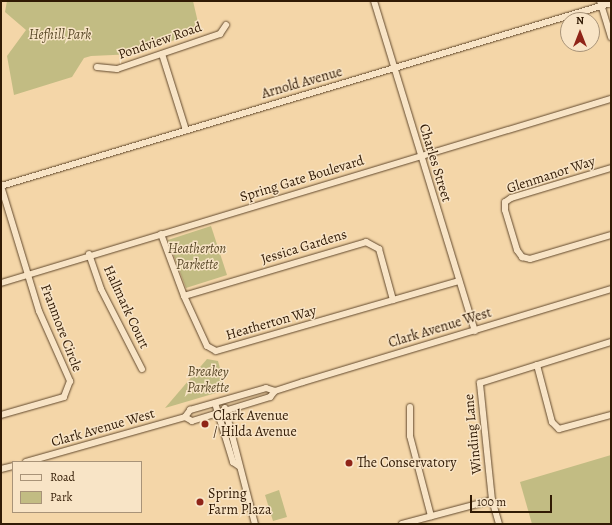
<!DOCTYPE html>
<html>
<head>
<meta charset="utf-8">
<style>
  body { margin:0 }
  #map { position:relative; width:612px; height:525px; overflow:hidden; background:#f4d6a8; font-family:Alegreya,serif }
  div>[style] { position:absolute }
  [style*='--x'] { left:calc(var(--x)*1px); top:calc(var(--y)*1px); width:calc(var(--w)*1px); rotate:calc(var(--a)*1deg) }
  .green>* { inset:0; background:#c2bc83 }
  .roads { filter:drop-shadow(0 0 1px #62492d) drop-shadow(0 0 1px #62492d) }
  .minor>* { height:6px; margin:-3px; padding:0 3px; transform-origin:3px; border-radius:3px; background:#f8e4c6 }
  .dots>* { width:11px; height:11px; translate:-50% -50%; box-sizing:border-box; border:2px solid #f8e4c6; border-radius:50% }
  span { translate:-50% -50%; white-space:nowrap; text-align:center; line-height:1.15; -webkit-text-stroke:3px #f8e4c6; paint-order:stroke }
  .park-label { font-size:14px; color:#5c4b2a; font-style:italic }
  .street-label { font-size:14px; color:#311a04 }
  .poi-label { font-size:14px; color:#311a04 }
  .left { translate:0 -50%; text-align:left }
  .frame { position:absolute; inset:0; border:2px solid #311a04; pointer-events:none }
  .legend { position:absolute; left:12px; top:461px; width:130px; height:52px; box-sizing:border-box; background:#f8e4c6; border:1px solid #a89378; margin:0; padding:5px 7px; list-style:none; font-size:12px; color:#311a04 }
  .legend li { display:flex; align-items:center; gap:8px; height:20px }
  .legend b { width:20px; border:1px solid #a89378 }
  .north { position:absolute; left:560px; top:12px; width:40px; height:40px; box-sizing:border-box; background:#f8e4c6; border:1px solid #a89378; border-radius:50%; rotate:0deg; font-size:11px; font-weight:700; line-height:16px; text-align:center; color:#311a04 }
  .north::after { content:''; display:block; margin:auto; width:14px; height:18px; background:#8f2418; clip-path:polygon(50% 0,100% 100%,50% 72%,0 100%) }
  .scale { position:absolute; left:470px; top:495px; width:82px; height:18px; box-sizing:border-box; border:2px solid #311a04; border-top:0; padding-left:5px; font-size:12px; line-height:14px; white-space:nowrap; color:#311a04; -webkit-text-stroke:3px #f8e4c6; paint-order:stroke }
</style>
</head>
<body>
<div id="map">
  <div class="green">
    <div style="clip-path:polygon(7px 1px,193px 1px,200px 31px,135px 54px,91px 56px,84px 58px,72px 77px,14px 95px,7px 56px,26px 30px,5px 12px)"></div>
    <div style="clip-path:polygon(211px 226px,227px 275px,186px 288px,168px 240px)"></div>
    <div style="clip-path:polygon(207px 359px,218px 361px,226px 390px,165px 408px)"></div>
    <div style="clip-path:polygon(611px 455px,611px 524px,532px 524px,520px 482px)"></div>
    <div style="clip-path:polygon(279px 490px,287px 517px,273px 521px,265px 495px)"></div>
  </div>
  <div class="roads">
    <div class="minor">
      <div style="--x:374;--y:1;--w:345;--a:73"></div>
      <div style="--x:600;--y:1;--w:38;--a:73"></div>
      <div style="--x:162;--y:54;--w:80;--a:72.5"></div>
      <div style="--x:97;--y:67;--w:20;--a:6"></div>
      <div style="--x:117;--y:69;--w:109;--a:-18.8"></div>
      <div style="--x:220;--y:34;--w:11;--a:-56"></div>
      <div style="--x:611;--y:168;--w:104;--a:163.3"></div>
      <div style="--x:511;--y:198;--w:7;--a:146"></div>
      <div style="--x:505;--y:202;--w:8;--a:90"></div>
      <div style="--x:505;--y:210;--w:42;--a:73.3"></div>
      <div style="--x:517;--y:250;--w:9;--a:54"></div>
      <div style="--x:522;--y:257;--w:8;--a:14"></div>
      <div style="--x:530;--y:259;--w:84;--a:-16.5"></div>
      <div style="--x:1;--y:186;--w:637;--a:-16.7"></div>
      <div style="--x:1;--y:186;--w:131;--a:73.1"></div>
      <div style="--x:39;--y:311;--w:77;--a:66.1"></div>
      <div style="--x:70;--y:381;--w:17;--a:111"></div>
      <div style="--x:64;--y:397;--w:66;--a:164.1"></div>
      <div style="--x:161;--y:234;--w:66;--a:69.6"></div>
      <div style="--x:184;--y:296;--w:55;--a:65.3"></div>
      <div style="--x:207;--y:346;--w:10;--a:29"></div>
      <div style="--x:216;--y:351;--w:253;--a:-16.1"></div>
      <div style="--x:89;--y:254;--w:37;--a:71"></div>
      <div style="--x:101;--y:289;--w:90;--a:62.9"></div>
      <div style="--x:1;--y:283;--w:637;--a:-16.79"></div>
      <div style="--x:184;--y:296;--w:190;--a:-16.5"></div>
      <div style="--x:366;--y:242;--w:15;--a:28"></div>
      <div style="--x:379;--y:249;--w:53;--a:74.6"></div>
      <div style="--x:537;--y:365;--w:59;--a:75.3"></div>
      <div style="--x:552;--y:422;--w:10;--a:45"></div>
      <div style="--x:559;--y:429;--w:54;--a:-15.1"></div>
      <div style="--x:215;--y:403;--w:62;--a:73"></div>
      <div style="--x:233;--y:462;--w:7;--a:34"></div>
      <div style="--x:410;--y:407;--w:29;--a:90"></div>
      <div style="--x:410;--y:436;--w:83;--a:75.3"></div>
      <div style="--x:225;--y:408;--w:120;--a:75.5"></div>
      <div style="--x:185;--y:417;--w:8;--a:30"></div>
      <div style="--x:192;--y:421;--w:82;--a:-17.1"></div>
      <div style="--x:270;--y:397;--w:8;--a:-50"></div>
      <div style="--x:275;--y:391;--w:29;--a:-18"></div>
      <div style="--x:303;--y:382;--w:322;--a:-16.8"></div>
      <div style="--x:26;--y:462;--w:165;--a:-15.8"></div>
      <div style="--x:185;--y:417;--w:9;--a:-54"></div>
      <div style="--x:190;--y:410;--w:79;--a:-16.1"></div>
      <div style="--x:266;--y:388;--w:9;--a:18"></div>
      <div style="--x:1;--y:469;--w:12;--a:-14"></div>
      <div style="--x:402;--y:524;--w:93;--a:-14.9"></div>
      <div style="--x:499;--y:524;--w:25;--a:-106"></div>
      <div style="--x:492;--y:500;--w:118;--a:-95.9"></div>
      <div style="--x:480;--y:383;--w:137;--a:-17.4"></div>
    </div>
  </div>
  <div class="dots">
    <div style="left:205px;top:424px;background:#8f2418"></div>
    <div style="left:349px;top:463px;background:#8f2418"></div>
    <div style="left:200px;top:502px;background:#8f2418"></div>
  </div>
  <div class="park-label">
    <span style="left:60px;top:35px">Hefhill Park</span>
    <span style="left:197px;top:257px">Heatherton<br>Parkette</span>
    <span style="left:208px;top:380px">Breakey<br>Parkette</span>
  </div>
  <div class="street-label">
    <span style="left:160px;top:41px;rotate:-19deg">Pondview Road</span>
    <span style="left:302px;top:83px;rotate:-16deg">Arnold Avenue</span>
    <span style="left:435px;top:163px;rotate:73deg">Charles Street</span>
    <span style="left:551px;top:175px;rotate:-18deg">Glenmanor Way</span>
    <span style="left:302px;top:179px;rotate:-17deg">Spring Gate Boulevard</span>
    <span style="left:304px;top:247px;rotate:-17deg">Jessica Gardens</span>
    <span style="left:126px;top:307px;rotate:65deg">Hallmark Court</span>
    <span style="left:271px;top:323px;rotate:-16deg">Heatherton Way</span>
    <span style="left:61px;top:328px;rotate:69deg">Franmore Circle</span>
    <span style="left:440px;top:328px;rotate:-17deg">Clark Avenue West</span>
    <span style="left:103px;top:428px;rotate:-16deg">Clark Avenue West</span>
    <span style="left:473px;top:434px;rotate:-96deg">Winding Lane</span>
  </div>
  <div class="poi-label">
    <span class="left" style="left:213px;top:424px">Clark Avenue<br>/ Hilda Avenue</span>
    <span class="left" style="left:357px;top:463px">The Conservatory</span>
    <span class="left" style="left:208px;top:502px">Spring<br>Farm Plaza</span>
  </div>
  <div class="frame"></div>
  <ul class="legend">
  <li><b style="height:5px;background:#f8e4c6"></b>Road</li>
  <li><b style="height:11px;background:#c2bc83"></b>Park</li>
  </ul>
  <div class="north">N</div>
  <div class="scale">100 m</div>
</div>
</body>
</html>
